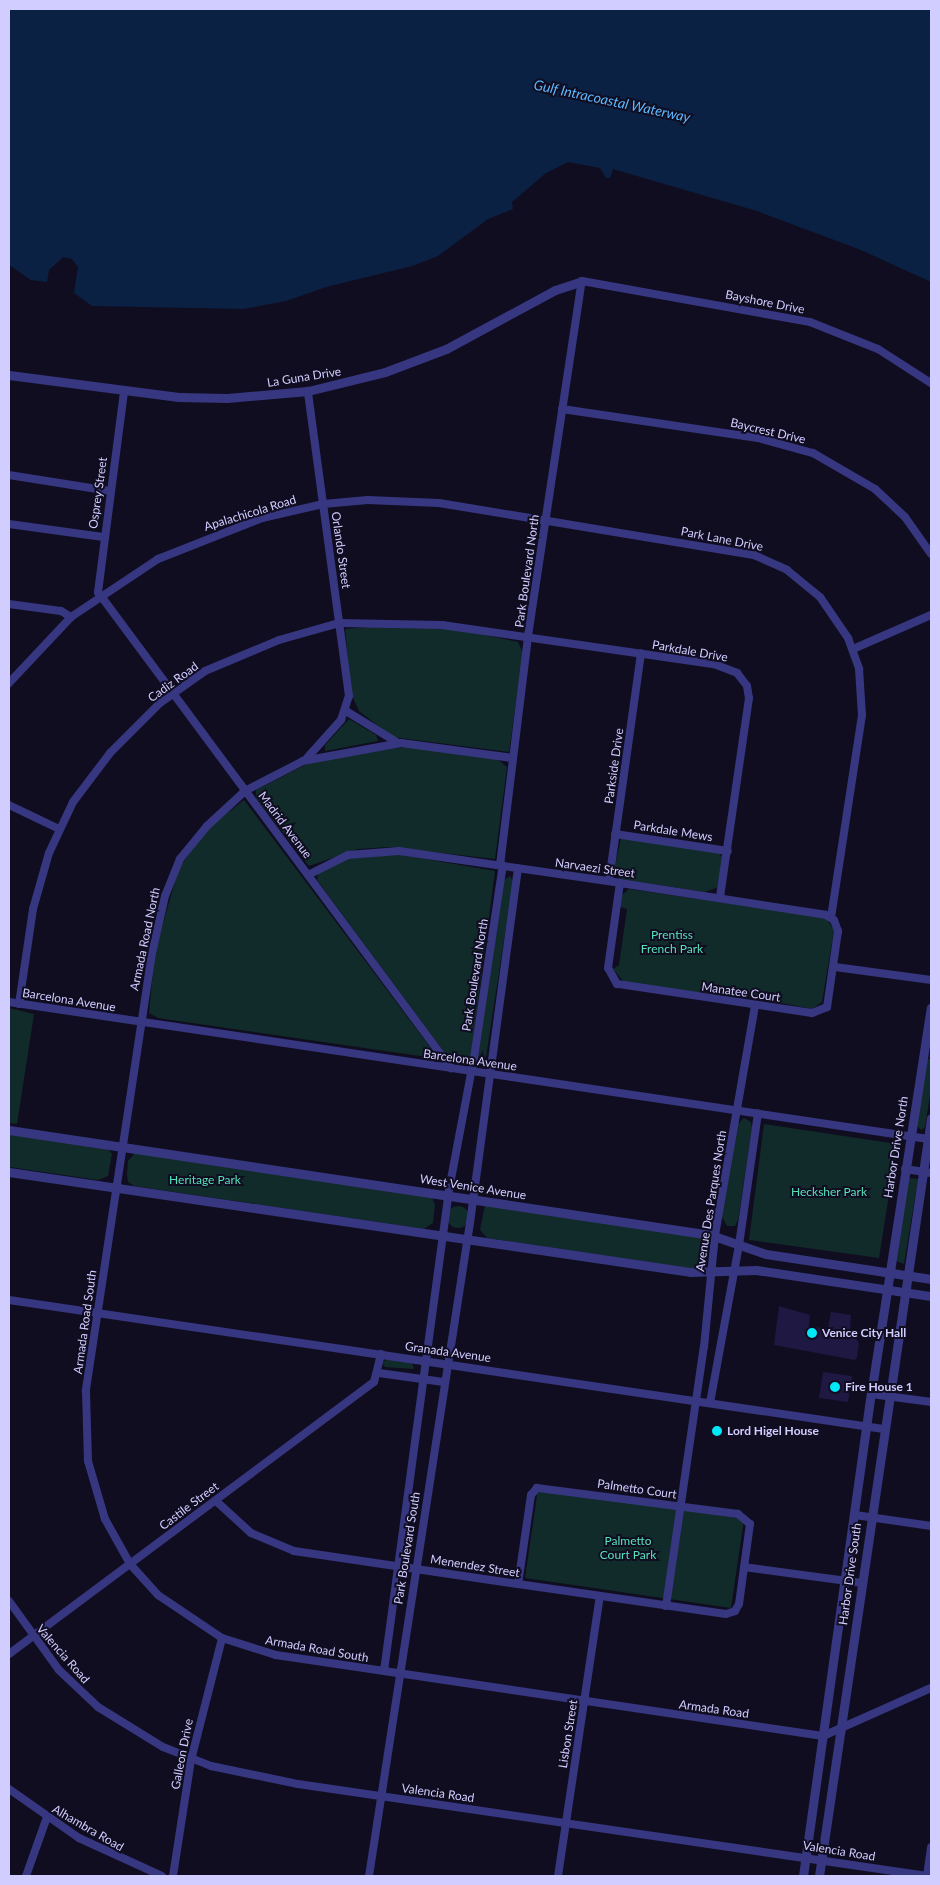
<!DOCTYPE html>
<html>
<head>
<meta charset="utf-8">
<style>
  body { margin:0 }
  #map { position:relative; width:940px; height:1885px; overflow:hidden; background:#100d21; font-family:Lato,sans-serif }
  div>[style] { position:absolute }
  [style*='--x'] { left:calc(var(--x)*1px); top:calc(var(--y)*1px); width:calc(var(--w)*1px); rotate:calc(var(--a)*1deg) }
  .green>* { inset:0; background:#102b29 }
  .round { border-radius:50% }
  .water>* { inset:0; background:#0a2143 }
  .building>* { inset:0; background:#1f1843 }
  .minor>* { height:8px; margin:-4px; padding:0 4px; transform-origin:4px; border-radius:4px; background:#373781 }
  .tertiary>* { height:9px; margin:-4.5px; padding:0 4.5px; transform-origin:4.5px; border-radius:4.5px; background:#373781 }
  .dots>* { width:14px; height:14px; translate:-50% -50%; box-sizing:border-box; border:2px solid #100d21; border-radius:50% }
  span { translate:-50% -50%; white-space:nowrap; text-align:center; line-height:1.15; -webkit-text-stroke:4px #100d21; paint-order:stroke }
  .street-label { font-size:12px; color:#d1cdff }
  .park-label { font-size:12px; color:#57e1ba }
  .poi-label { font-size:12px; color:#d1cdff; font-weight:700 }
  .left { translate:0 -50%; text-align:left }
  .water-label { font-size:14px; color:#5bb9ff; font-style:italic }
  .frame { position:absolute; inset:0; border:10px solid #d1cdff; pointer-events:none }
</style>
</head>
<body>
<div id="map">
  <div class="green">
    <div style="clip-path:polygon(394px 625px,456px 629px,518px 642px,523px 653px,509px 752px,392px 737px,359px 711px,351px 693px,345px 629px)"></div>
    <div style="clip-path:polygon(349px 719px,376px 735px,378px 741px,325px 751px,325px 745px)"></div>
    <div style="clip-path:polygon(406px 747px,497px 759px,507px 767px,495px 859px,389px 847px,358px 849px,309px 866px,256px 798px,256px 790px,307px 764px,335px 756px)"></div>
    <div style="clip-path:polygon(244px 800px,433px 1051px,434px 1058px,158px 1018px,149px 1013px,155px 951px,179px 868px,208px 828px)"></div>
    <div style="clip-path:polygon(621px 838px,718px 852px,723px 858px,718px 887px,705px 892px,620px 879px,614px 871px)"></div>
    <div style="clip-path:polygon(396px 854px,495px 871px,471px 1055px,463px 1063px,447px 1056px,317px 880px,318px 873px,349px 859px)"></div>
    <div style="clip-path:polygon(510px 876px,513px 881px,486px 1057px,481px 1060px,478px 1056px,504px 880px)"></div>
    <div style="clip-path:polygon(629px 889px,826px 918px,834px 930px,822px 1002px,812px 1009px,736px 994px,733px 998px,624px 982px,613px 969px,619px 965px,627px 909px,620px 907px,622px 895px)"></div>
    <div style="clip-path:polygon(9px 1008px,34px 1014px,17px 1124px,9px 1123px)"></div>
    <div style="clip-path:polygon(931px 1058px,931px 1089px,925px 1127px,921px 1130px,917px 1126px,927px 1060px)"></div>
    <div style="clip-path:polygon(744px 1118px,751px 1122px,752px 1128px,738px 1220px,735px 1226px,727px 1226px,722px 1217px,734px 1143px,738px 1124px)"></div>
    <div style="clip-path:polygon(764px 1124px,897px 1144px,879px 1258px,749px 1240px)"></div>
    <div style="clip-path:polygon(9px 1134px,107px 1148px,112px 1154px,108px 1176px,98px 1180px,9px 1167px)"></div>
    <div style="clip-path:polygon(135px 1153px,432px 1197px,435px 1205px,433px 1223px,424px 1229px,134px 1186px,128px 1182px,127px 1174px,128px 1161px)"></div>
    <div style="clip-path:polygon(909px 1178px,918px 1179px,904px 1264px,896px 1261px)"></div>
    <div style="clip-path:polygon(485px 1205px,703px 1238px,707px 1245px,704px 1261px,695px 1269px,487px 1238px,480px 1230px)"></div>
    <div class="round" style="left:447px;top:1206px;width:22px;height:22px"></div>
    <div style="clip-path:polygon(387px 1359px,412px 1363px,414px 1369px,385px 1367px,382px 1363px)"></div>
    <div style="clip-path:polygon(538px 1489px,744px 1519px,731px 1608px,525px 1578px)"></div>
  </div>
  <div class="water">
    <div style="clip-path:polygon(9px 9px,931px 9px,931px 282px,861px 250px,757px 211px,613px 169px,610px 178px,606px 178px,600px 168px,568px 162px,546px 173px,512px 202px,513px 209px,488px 219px,438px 256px,412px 266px,326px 287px,286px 301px,244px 309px,92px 306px,74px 293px,78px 267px,72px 259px,63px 257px,49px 270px,47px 282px,31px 280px,9px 265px)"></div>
  </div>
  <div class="building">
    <div style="clip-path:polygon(779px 1306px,810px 1315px,809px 1326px,828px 1329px,831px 1312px,851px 1315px,850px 1330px,859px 1343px,857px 1357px,855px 1360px,774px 1345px)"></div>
    <div style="clip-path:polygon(823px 1372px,852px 1376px,848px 1402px,819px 1398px)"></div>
  </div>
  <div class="minor">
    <div style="--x:124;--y:392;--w:202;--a:97.4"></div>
    <div style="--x:98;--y:592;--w:593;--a:53.44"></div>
    <div style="--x:562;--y:409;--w:198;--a:8.4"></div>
    <div style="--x:758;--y:438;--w:57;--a:15.3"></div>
    <div style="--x:813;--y:453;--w:72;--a:30.1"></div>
    <div style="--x:875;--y:489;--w:41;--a:43"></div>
    <div style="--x:905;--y:517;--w:45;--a:54.9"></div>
    <div style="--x:9;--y:475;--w:102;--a:9"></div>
    <div style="--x:9;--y:524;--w:95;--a:7.9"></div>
    <div style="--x:9;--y:604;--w:52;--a:7.7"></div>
    <div style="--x:61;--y:611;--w:12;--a:31"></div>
    <div style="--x:853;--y:649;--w:85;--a:-23.6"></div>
    <div style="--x:9;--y:683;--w:91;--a:-46.8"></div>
    <div style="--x:71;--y:617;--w:105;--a:-33.7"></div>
    <div style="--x:158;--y:559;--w:112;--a:-21.5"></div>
    <div style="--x:262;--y:518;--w:63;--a:-12.9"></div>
    <div style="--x:323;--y:504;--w:45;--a:-5.1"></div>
    <div style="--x:368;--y:500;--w:71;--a:2.4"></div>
    <div style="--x:439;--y:503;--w:319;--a:9.4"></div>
    <div style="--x:754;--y:555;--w:36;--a:24"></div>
    <div style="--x:787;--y:570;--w:43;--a:39.3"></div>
    <div style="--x:820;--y:597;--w:50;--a:55.7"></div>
    <div style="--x:848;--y:638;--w:33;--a:70"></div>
    <div style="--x:859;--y:669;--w:46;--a:86.3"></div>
    <div style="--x:862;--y:715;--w:204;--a:98.7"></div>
    <div style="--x:346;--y:711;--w:61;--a:31.6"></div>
    <div style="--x:307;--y:758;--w:51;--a:-48.2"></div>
    <div style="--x:341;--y:720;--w:25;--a:-72"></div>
    <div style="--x:349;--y:696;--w:308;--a:-97.7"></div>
    <div style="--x:513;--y:758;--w:113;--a:-172.4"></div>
    <div style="--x:401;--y:743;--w:100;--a:169.6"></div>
    <div style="--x:303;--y:761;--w:65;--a:152.7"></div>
    <div style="--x:245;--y:791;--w:52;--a:137.4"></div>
    <div style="--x:207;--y:826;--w:43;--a:129.3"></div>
    <div style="--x:180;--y:859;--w:40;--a:112"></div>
    <div style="--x:165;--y:896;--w:58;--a:102.8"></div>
    <div style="--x:152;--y:953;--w:443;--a:98.6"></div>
    <div style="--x:86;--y:1391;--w:70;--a:88.4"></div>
    <div style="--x:88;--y:1461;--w:60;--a:73.7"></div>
    <div style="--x:105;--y:1519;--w:51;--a:60.9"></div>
    <div style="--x:130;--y:1564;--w:42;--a:47.9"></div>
    <div style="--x:158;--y:1595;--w:77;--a:33.9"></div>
    <div style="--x:222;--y:1638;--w:57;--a:17.5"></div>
    <div style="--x:276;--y:1655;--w:553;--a:8.42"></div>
    <div style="--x:823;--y:1736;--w:118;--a:-24"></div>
    <div style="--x:9;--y:805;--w:55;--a:25.6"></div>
    <div style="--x:615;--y:834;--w:114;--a:8.6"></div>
    <div style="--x:500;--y:865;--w:231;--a:-83"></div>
    <div style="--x:528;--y:636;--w:359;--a:-81.4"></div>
    <div style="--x:582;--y:281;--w:232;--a:10.2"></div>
    <div style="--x:810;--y:322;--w:73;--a:21.7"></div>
    <div style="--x:878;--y:349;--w:63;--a:32.7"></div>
    <div style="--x:308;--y:875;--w:45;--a:-26.6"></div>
    <div style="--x:348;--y:855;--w:51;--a:-4.5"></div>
    <div style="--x:399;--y:851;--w:223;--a:8.2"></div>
    <div style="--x:620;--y:883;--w:208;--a:8.8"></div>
    <div style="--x:826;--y:915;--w:9;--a:32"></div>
    <div style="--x:834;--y:920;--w:12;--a:70"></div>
    <div style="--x:838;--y:931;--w:77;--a:98.2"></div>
    <div style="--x:827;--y:1007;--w:16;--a:158"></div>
    <div style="--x:812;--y:1013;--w:197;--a:-171.5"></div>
    <div style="--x:617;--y:984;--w:18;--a:-119"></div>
    <div style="--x:608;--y:968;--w:86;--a:-82"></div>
    <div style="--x:609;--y:881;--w:230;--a:-82"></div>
    <div style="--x:835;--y:967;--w:97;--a:7.7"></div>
    <div style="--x:9;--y:1002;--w:929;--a:8.48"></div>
    <div style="--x:19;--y:1004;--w:96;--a:-81.6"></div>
    <div style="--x:33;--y:909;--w:58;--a:-74.1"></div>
    <div style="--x:49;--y:853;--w:56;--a:-64.8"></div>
    <div style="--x:73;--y:802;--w:61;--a:-52.9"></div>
    <div style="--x:110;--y:753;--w:71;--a:-45"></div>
    <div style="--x:160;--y:703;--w:55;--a:-35.4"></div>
    <div style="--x:205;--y:671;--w:80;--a:-22.7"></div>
    <div style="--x:279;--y:640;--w:62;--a:-15.8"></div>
    <div style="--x:339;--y:623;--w:103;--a:1.1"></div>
    <div style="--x:442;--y:625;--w:275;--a:8.2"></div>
    <div style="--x:714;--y:664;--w:25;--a:21"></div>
    <div style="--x:737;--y:673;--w:16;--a:52"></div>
    <div style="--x:747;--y:686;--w:12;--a:81"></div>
    <div style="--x:749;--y:698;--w:202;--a:98.3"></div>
    <div style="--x:905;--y:1169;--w:26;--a:9"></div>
    <div style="--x:9;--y:1300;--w:884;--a:8.39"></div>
    <div style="--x:379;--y:1373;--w:65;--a:8"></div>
    <div style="--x:871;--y:1394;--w:61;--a:7.6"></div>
    <div style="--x:710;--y:1403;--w:161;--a:-79.6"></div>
    <div style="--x:739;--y:1245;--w:133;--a:-81.8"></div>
    <div style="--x:216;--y:1501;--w:47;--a:42.4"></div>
    <div style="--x:251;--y:1533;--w:47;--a:22.7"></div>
    <div style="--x:294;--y:1551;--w:226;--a:8.4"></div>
    <div style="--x:518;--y:1584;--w:210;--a:8.2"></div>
    <div style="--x:726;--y:1614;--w:9;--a:-18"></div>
    <div style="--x:735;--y:1611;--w:8;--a:-60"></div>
    <div style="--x:739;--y:1604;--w:81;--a:-82.2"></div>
    <div style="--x:750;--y:1524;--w:16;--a:-140"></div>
    <div style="--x:738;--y:1514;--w:203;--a:-172.6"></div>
    <div style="--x:537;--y:1488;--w:9;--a:131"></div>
    <div style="--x:531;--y:1495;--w:90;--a:98.3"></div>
    <div style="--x:855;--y:1515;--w:77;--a:8.2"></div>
    <div style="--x:744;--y:1567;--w:119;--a:7.7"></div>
    <div style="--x:9;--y:1601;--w:85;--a:54.1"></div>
    <div style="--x:59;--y:1670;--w:54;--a:43.5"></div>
    <div style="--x:98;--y:1707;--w:76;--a:31.6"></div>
    <div style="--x:163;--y:1747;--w:52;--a:21.6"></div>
    <div style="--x:211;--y:1766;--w:89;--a:11.7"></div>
    <div style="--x:298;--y:1784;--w:636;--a:8.32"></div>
    <div style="--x:666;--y:1606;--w:262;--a:-81.7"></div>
    <div style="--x:704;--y:1347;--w:113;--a:-84.4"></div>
    <div style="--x:715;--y:1235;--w:233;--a:-80.1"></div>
    <div style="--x:9;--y:1654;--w:455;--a:-36.7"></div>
    <div style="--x:374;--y:1382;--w:29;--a:-76"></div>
    <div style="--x:384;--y:1671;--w:480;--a:-82.3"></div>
    <div style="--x:448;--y:1195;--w:139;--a:-79.3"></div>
    <div style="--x:474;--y:1058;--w:195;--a:-81.5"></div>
    <div style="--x:9;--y:1789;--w:85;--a:35"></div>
    <div style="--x:79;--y:1838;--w:91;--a:24.6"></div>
    <div style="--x:26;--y:1876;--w:63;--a:-70.4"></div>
    <div style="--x:173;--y:1876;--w:117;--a:-81.2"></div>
    <div style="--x:191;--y:1760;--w:126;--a:-75.7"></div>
    <div style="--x:369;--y:1876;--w:661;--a:-81.21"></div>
    <div style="--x:470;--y:1223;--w:358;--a:-82.3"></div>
    <div style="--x:558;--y:1876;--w:283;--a:-81.5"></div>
    <div style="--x:927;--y:1876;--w:29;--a:-82"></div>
  </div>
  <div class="tertiary">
    <div style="--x:9;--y:375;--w:171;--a:7.4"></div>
    <div style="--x:179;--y:397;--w:48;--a:1.2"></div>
    <div style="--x:227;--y:398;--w:81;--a:-4.9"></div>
    <div style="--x:308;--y:391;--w:79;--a:-13.9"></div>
    <div style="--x:385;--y:372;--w:65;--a:-20.7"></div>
    <div style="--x:446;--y:349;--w:124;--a:-28.4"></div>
    <div style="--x:555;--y:290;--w:28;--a:-18"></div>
    <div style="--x:9;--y:1130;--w:710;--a:8.51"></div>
    <div style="--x:711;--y:1235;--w:58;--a:19.1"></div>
    <div style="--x:766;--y:1254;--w:167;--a:8.6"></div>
    <div style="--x:9;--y:1172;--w:688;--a:8.35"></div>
    <div style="--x:690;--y:1272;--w:66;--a:-1.7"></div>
    <div style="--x:756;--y:1270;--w:177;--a:8.5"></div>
    <div style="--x:803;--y:1876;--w:487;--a:-82"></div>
    <div style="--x:871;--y:1394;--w:391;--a:-81.2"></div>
    <div style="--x:819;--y:1876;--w:766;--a:-81.59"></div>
  </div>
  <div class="dots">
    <div style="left:812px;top:1333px;background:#00e8f8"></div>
    <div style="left:835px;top:1387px;background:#00e8f8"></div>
    <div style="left:717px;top:1431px;background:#00e8f8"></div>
  </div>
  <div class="street-label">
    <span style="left:765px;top:302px;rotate:11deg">Bayshore Drive</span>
    <span style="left:304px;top:377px;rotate:-9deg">La Guna Drive</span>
    <span style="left:768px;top:431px;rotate:13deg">Baycrest Drive</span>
    <span style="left:98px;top:493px;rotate:-82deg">Osprey Street</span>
    <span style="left:250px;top:513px;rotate:-17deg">Apalachicola Road</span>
    <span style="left:722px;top:539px;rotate:11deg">Park Lane Drive</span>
    <span style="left:341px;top:550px;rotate:82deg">Orlando Street</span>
    <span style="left:527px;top:571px;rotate:-82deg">Park Boulevard North</span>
    <span style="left:690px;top:651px;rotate:10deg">Parkdale Drive</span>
    <span style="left:173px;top:682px;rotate:-36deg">Cadiz Road</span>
    <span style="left:614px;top:766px;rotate:-82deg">Parkside Drive</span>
    <span style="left:285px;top:825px;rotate:53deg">Madrid Avenue</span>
    <span style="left:673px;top:831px;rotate:9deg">Parkdale Mews</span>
    <span style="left:595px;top:868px;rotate:8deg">Narvaezi Street</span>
    <span style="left:145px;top:939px;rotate:-78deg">Armada Road North</span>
    <span style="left:475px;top:975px;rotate:-81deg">Park Boulevard North</span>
    <span style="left:741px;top:992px;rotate:8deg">Manatee Court</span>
    <span style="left:69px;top:1000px;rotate:9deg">Barcelona Avenue</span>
    <span style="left:470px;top:1060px;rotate:8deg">Barcelona Avenue</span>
    <span style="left:896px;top:1147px;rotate:-81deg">Harbor Drive North</span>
    <span style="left:473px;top:1187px;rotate:9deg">West Venice Avenue</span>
    <span style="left:711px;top:1201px;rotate:-81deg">Avenue Des Parques North</span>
    <span style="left:85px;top:1322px;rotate:-82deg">Armada Road South</span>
    <span style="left:448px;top:1352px;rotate:8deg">Granada Avenue</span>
    <span style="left:637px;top:1489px;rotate:8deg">Palmetto Court</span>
    <span style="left:189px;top:1506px;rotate:-37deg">Castile Street</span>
    <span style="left:407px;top:1548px;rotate:-81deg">Park Boulevard South</span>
    <span style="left:475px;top:1566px;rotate:9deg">Menendez Street</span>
    <span style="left:850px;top:1574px;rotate:-82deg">Harbor Drive South</span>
    <span style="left:317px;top:1649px;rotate:10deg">Armada Road South</span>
    <span style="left:63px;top:1654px;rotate:49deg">Valencia Road</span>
    <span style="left:714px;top:1709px;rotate:8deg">Armada Road</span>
    <span style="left:568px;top:1734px;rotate:-81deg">Lisbon Street</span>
    <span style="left:182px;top:1754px;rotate:-79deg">Galleon Drive</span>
    <span style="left:438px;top:1793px;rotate:8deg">Valencia Road</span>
    <span style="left:88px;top:1828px;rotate:30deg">Alhambra Road</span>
    <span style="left:839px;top:1851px;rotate:9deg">Valencia Road</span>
  </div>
  <div class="park-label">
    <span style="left:672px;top:942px">Prentiss<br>French Park</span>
    <span style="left:205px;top:1180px">Heritage Park</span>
    <span style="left:829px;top:1192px">Hecksher Park</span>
    <span style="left:628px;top:1548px">Palmetto<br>Court Park</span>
  </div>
  <div class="poi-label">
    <span class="left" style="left:822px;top:1333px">Venice City Hall</span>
    <span class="left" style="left:845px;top:1387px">Fire House 1</span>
    <span class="left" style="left:727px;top:1431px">Lord Higel House</span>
  </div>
  <div class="water-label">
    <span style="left:612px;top:101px;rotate:12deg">Gulf Intracoastal Waterway</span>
  </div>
  <div class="frame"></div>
</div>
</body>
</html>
